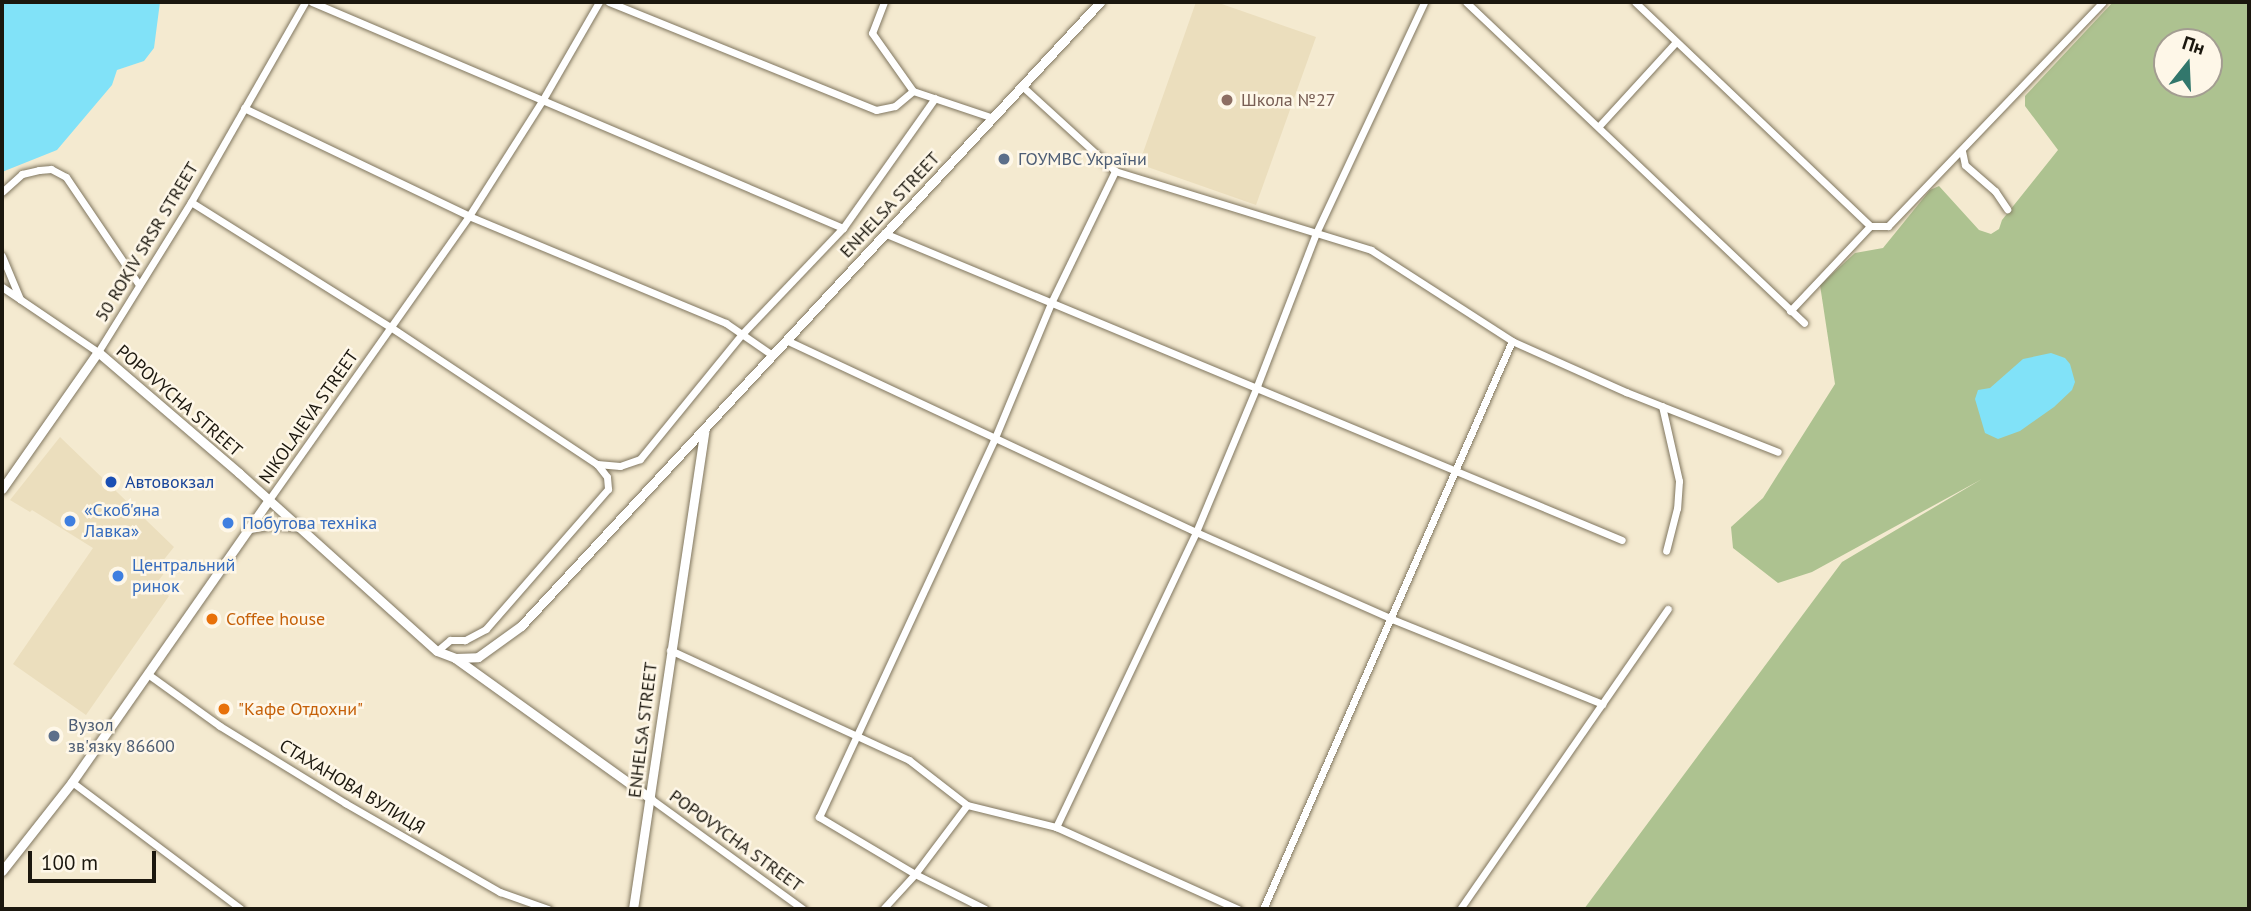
<!DOCTYPE html>
<html>
<head>
<meta charset="utf-8">
<style>
  body { margin:0 }
  #map { position:relative; width:2251px; height:911px; overflow:hidden; background:#f4ead0; font-family:"PT Sans",sans-serif }
  div>[style] { position:absolute }
  [style*='--x'] { left:calc(var(--x)*1px); top:calc(var(--y)*1px); width:calc(var(--w)*1px); rotate:calc(var(--a)*1deg) }
  .built>* { inset:0; background:#ebdebd }
  .green>* { inset:0; background:#adc290 }
  .water>* { inset:0; background:#81e2f8 }
  .roads { filter:drop-shadow(0 0 2px #80765f) drop-shadow(0 0 2px #80765f) }
  .minor>* { height:7px; margin:-3.5px; padding:0 3.5px; transform-origin:3.5px; border-radius:3.5px; background:#fff }
  .tertiary>* { height:9px; margin:-4.5px; padding:0 4.5px; transform-origin:4.5px; border-radius:4.5px; background:#fff }
  .dots>* { width:19px; height:19px; translate:-50% -50%; box-sizing:border-box; border:4px solid #fef7e8; border-radius:50% }
  span { translate:-50% -50%; white-space:nowrap; text-align:center; line-height:1.15; -webkit-text-stroke:5px #fef7e8; paint-order:stroke }
  .education-label { font-size:18px; color:#785e54 }
  .left { translate:0 -50%; text-align:left }
  .service-label { font-size:18px; color:#4e5e75 }
  .street-label { font-size:18px; color:#1b170e }
  .transit-label { font-size:18px; color:#164399 }
  .shop-label { font-size:18px; color:#366cbe }
  .food-label { font-size:18px; color:#c56008 }
  .frame { position:absolute; inset:0; border:4px solid #1b170e; pointer-events:none }
  .north { position:absolute; left:2153px; top:28px; width:70px; height:70px; box-sizing:border-box; background:#fef7e8; border:2px solid #a39d91; border-radius:50%; rotate:18deg; font-size:19px; font-weight:700; line-height:28px; text-align:center; color:#1b170e }
  .north::after { content:''; display:block; margin:auto; width:24px; height:32px; background:#32776c; clip-path:polygon(50% 0,100% 100%,50% 72%,0 100%) }
  .scale { position:absolute; left:28px; top:851px; width:128px; height:32px; box-sizing:border-box; border:4px solid #1b170e; border-top:0; padding-left:9px; font-size:21px; line-height:24px; white-space:nowrap; color:#1b170e; -webkit-text-stroke:5px #fef7e8; paint-order:stroke }
</style>
</head>
<body>
<div id="map">
  <div class="built">
    <div style="clip-path:polygon(1196px 2px,1216px 2px,1316px 37px,1256px 205px,1139px 164px)"></div>
    <div style="clip-path:polygon(60px 437px,174px 547px,162px 562px,169px 567px,155px 585px,169px 596px,86px 715px,13px 664px,93px 548px,32px 510px,30px 512px,10px 500px)"></div>
  </div>
  <div class="green">
    <div style="clip-path:polygon(evenodd,2113px 2px,2249px 2px,2249px 909px,1584px 909px,1842px 562px,1982px 479px,1812px 572px,1778px 583px,1733px 548px,1731px 527px,1763px 498px,1835px 384px,1820px 285px,1855px 253px,1883px 248px,1930px 190px,1939px 186px,1979px 230px,1991px 234px,1999px 229px,2002px 220px,2058px 150px,2025px 106px,2025px 96px,2113px 2px,2167px 42px,2209px 42px,2209px 84px,2167px 84px,2167px 42px)"></div>
  </div>
  <div class="water">
    <div style="clip-path:polygon(2px 2px,160px 2px,154px 48px,144px 61px,117px 70px,112px 85px,57px 150px,2px 172px)"></div>
    <div style="clip-path:polygon(2051px 353px,2065px 358px,2070px 364px,2075px 382px,2072px 390px,2054px 407px,2020px 431px,1998px 439px,1985px 433px,1975px 399px,1978px 390px,1990px 388px,2023px 359px)"></div>
  </div>
  <div class="roads">
    <div class="minor">
      <div style="--x:312;--y:2;--w:577;--a:23.06"></div>
      <div style="--x:609;--y:2;--w:288;--a:22"></div>
      <div style="--x:876;--y:110;--w:19;--a:-12"></div>
      <div style="--x:895;--y:106;--w:23;--a:-40"></div>
      <div style="--x:884;--y:2;--w:33;--a:111"></div>
      <div style="--x:872;--y:33;--w:71;--a:54.7"></div>
      <div style="--x:913;--y:91;--w:84;--a:18.6"></div>
      <div style="--x:1466;--y:2;--w:466;--a:43.5"></div>
      <div style="--x:1635;--y:2;--w:325;--a:43.6"></div>
      <div style="--x:1870;--y:226;--w:18;--a:0"></div>
      <div style="--x:1888;--y:226;--w:310;--a:-46.2"></div>
      <div style="--x:1022;--y:86;--w:126;--a:42.4"></div>
      <div style="--x:1115;--y:171;--w:268;--a:17.1"></div>
      <div style="--x:1371;--y:250;--w:168;--a:32.8"></div>
      <div style="--x:1512;--y:341;--w:125;--a:24.1"></div>
      <div style="--x:1626;--y:392;--w:163;--a:21.5"></div>
      <div style="--x:244;--y:108;--w:250;--a:25.6"></div>
      <div style="--x:469;--y:216;--w:278;--a:22.6"></div>
      <div style="--x:726;--y:323;--w:56;--a:34.8"></div>
      <div style="--x:1599;--y:126;--w:114;--a:-47.5"></div>
      <div style="--x:1962;--y:151;--w:14;--a:78"></div>
      <div style="--x:1965;--y:165;--w:40;--a:41"></div>
      <div style="--x:1995;--y:191;--w:22;--a:56"></div>
      <div style="--x:2;--y:192;--w:27;--a:-42"></div>
      <div style="--x:22;--y:174;--w:17;--a:-13"></div>
      <div style="--x:39;--y:170;--w:12;--a:-5"></div>
      <div style="--x:51;--y:169;--w:17;--a:28"></div>
      <div style="--x:66;--y:177;--w:130;--a:55.9"></div>
      <div style="--x:191;--y:202;--w:237;--a:32.1"></div>
      <div style="--x:392;--y:328;--w:246;--a:33.6"></div>
      <div style="--x:597;--y:464;--w:16;--a:52"></div>
      <div style="--x:607;--y:477;--w:12;--a:85"></div>
      <div style="--x:608;--y:489;--w:186;--a:131.1"></div>
      <div style="--x:486;--y:629;--w:24;--a:152"></div>
      <div style="--x:465;--y:640;--w:15;--a:180"></div>
      <div style="--x:450;--y:640;--w:17;--a:140"></div>
      <div style="--x:884;--y:233;--w:799;--a:22.59"></div>
      <div style="--x:2;--y:256;--w:47;--a:67.3"></div>
      <div style="--x:2;--y:287;--w:116;--a:34.1"></div>
      <div style="--x:98;--y:352;--w:176;--a:-58.2"></div>
      <div style="--x:191;--y:202;--w:230;--a:-60.3"></div>
      <div style="--x:1790;--y:311;--w:117;--a:-46.7"></div>
      <div style="--x:786;--y:340;--w:453;--a:25.1"></div>
      <div style="--x:1196;--y:532;--w:214;--a:23.9"></div>
      <div style="--x:1392;--y:619;--w:227;--a:22"></div>
      <div style="--x:1662;--y:406;--w:77;--a:77.2"></div>
      <div style="--x:1679;--y:481;--w:27;--a:94"></div>
      <div style="--x:1677;--y:508;--w:44;--a:104.3"></div>
      <div style="--x:597;--y:464;--w:23;--a:5"></div>
      <div style="--x:620;--y:466;--w:21;--a:-19"></div>
      <div style="--x:640;--y:459;--w:161;--a:-50.8"></div>
      <div style="--x:742;--y:334;--w:146;--a:-46.4"></div>
      <div style="--x:843;--y:228;--w:159;--a:-54.7"></div>
      <div style="--x:268;--y:501;--w:349;--a:-54.8"></div>
      <div style="--x:469;--y:216;--w:136;--a:-57.6"></div>
      <div style="--x:542;--y:101;--w:114;--a:-60.1"></div>
      <div style="--x:250;--y:529;--w:22;--a:-10"></div>
      <div style="--x:272;--y:525;--w:27;--a:6"></div>
      <div style="--x:670;--y:650;--w:263;--a:24.7"></div>
      <div style="--x:909;--y:760;--w:73;--a:37.8"></div>
      <div style="--x:149;--y:675;--w:87;--a:35.7"></div>
      <div style="--x:220;--y:726;--w:147;--a:31.6"></div>
      <div style="--x:345;--y:803;--w:179;--a:29.9"></div>
      <div style="--x:500;--y:892;--w:51;--a:19.5"></div>
      <div style="--x:72;--y:782;--w:211;--a:36.9"></div>
      <div style="--x:651;--y:799;--w:188;--a:35.9"></div>
      <div style="--x:1056;--y:827;--w:327;--a:-64.6"></div>
      <div style="--x:1196;--y:532;--w:158;--a:-67.3"></div>
      <div style="--x:1257;--y:386;--w:164;--a:-68.9"></div>
      <div style="--x:1316;--y:233;--w:255;--a:-64.9"></div>
      <div style="--x:883;--y:909;--w:47;--a:-47.6"></div>
      <div style="--x:915;--y:874;--w:86;--a:-53"></div>
      <div style="--x:967;--y:805;--w:92;--a:13.9"></div>
      <div style="--x:1056;--y:827;--w:200;--a:24.3"></div>
      <div style="--x:985;--y:909;--w:78;--a:-153.4"></div>
      <div style="--x:915;--y:874;--w:112;--a:-149.3"></div>
      <div style="--x:819;--y:817;--w:416;--a:-65.1"></div>
      <div style="--x:994;--y:440;--w:148;--a:-67.4"></div>
      <div style="--x:1051;--y:303;--w:147;--a:-64.1"></div>
      <div style="--x:1263;--y:909;--w:620;--a:-66.33"></div>
      <div style="--x:1460;--y:909;--w:365;--a:-55.3"></div>
    </div>
    <div class="tertiary">
      <div style="--x:2;--y:489;--w:167;--a:-55"></div>
      <div style="--x:98;--y:352;--w:186;--a:40.6"></div>
      <div style="--x:239;--y:473;--w:266;--a:42"></div>
      <div style="--x:437;--y:651;--w:19;--a:21"></div>
      <div style="--x:455;--y:658;--w:241;--a:35.7"></div>
      <div style="--x:455;--y:658;--w:23;--a:-2"></div>
      <div style="--x:478;--y:657;--w:53;--a:-35.8"></div>
      <div style="--x:521;--y:626;--w:851;--a:-47.14"></div>
      <div style="--x:2;--y:871;--w:113;--a:-51.8"></div>
      <div style="--x:72;--y:782;--w:343;--a:-55.1"></div>
      <div style="--x:633;--y:909;--w:482;--a:-81.5"></div>
    </div>
  </div>
  <div class="dots">
    <div style="left:1227px;top:100px;background:#8d6e63"></div>
    <div style="left:1004px;top:159px;background:#5c6f8a"></div>
    <div style="left:111px;top:482px;background:#1a4fb4"></div>
    <div style="left:70px;top:521px;background:#3f7fe0"></div>
    <div style="left:228px;top:523px;background:#3f7fe0"></div>
    <div style="left:118px;top:576px;background:#3f7fe0"></div>
    <div style="left:212px;top:619px;background:#e8710a"></div>
    <div style="left:224px;top:709px;background:#e8710a"></div>
    <div style="left:54px;top:736px;background:#5c6f8a"></div>
  </div>
  <div class="education-label">
    <span class="left" style="left:1241px;top:100px">Школа №27</span>
  </div>
  <div class="service-label">
    <span class="left" style="left:1018px;top:159px">ГОУМВС України</span>
    <span class="left" style="left:68px;top:736px">Вузол<br>зв'язку 86600</span>
  </div>
  <div class="street-label">
    <span style="left:890px;top:205px;rotate:-47deg">ENHELSA STREET</span>
    <span style="left:147px;top:242px;rotate:-59deg">50 ROKIV SRSR STREET</span>
    <span style="left:179px;top:401px;rotate:41deg">POPOVYCHA STREET</span>
    <span style="left:309px;top:417px;rotate:-55deg">NIKOLAIEVA STREET</span>
    <span style="left:643px;top:730px;rotate:-83deg">ENHELSA STREET</span>
    <span style="left:352px;top:787px;rotate:31deg">СТАХАНОВА ВУЛИЦЯ</span>
    <span style="left:736px;top:841px;rotate:36deg">POPOVYCHA STREET</span>
  </div>
  <div class="transit-label">
    <span class="left" style="left:125px;top:482px">Автовокзал</span>
  </div>
  <div class="shop-label">
    <span class="left" style="left:84px;top:521px">«Скоб'яна<br>Лавка»</span>
    <span class="left" style="left:242px;top:523px">Побутова техніка</span>
    <span class="left" style="left:132px;top:576px">Центральний<br>ринок</span>
  </div>
  <div class="food-label">
    <span class="left" style="left:226px;top:619px">Coffee house</span>
    <span class="left" style="left:238px;top:709px">"Кафе Отдохни"</span>
  </div>
  <div class="frame"></div>
  <div class="north">Пн</div>
  <div class="scale">100 m</div>
</div>
</body>
</html>
